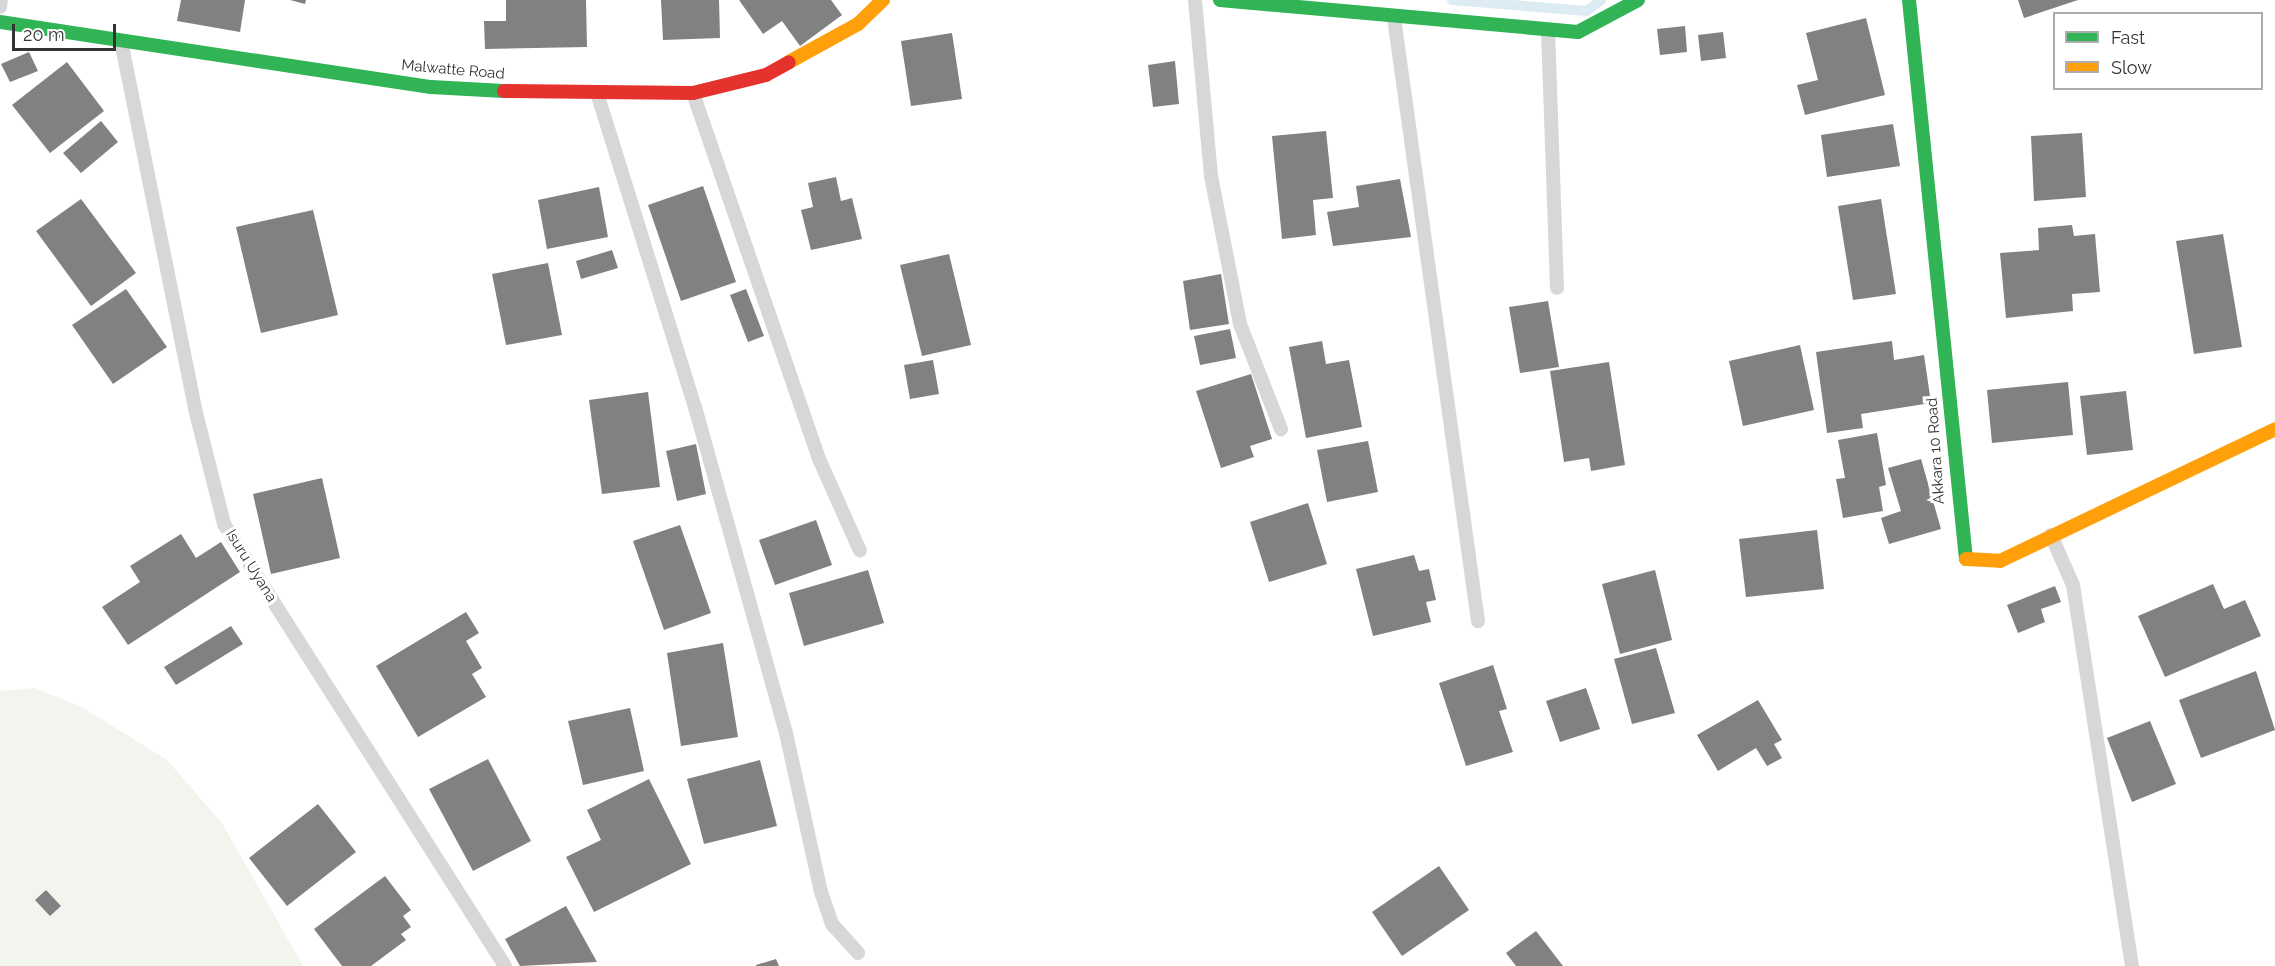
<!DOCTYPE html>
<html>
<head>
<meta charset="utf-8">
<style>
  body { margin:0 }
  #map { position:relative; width:2275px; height:966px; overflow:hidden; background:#fff; font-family:Raleway,sans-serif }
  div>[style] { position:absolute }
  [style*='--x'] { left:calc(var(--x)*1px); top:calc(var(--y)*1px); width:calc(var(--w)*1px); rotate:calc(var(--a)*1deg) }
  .green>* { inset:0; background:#f1f5ed }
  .stream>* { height:10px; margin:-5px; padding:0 5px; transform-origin:5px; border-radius:5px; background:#ddebf3 }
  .building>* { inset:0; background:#818181 }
  .lane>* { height:14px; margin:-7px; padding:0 7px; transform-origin:7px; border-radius:7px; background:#d7d7d7 }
  .fast>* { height:14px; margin:-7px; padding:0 7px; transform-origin:7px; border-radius:7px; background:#30b455 }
  .slow>* { height:14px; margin:-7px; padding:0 7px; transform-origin:7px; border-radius:7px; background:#ff9f0a }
  .jam>* { height:14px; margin:-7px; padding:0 7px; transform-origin:7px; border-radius:7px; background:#e5322d }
  span { translate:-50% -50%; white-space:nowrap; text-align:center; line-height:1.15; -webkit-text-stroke:6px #fff; paint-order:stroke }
  .street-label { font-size:15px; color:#333 }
  .legend { position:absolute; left:2053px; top:12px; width:210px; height:78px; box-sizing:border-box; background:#fff; border:2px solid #adadad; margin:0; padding:8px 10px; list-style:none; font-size:18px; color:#333 }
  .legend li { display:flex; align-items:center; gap:12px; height:30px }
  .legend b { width:30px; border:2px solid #adadad }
  .scale { position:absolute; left:12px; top:24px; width:104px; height:27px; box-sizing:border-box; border:3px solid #333; border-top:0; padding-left:8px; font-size:18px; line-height:21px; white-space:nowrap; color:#333; -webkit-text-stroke:4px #fff; paint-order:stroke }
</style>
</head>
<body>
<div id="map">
  <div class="green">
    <div style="clip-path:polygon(35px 688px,82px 707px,167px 760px,222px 823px,303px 966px,0 966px,0 691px)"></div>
  </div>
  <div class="stream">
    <div style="--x:1452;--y:0;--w:135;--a:4.7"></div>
    <div style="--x:1587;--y:11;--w:18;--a:-38"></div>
  </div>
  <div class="building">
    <div style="clip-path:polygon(181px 0,245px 0,240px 32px,177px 21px)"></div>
    <div style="clip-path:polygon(290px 0,306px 0,305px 4px)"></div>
    <div style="clip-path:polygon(506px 0,586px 0,587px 47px,485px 49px,484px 21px,506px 21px)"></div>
    <div style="clip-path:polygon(661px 0,719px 0,720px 38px,663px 40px)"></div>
    <div style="clip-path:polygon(739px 0,831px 0,842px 15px,800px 46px,782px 21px,763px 34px)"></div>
    <div style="clip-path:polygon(2018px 0,2078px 0,2024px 18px)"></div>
    <div style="clip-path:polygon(1866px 18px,1885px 95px,1805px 115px,1797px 85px,1818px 80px,1806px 33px)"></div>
    <div style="clip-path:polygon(1685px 26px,1687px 52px,1660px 55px,1657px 29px)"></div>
    <div style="clip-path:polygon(1723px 32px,1726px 58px,1701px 61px,1698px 35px)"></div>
    <div style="clip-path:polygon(952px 33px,962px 99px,911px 106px,901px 41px)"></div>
    <div style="clip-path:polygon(29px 52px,38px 71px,10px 82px,1px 64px)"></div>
    <div style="clip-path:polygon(1175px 61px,1179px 104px,1153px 107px,1148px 65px)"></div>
    <div style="clip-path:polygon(67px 62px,104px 111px,50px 153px,12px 105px)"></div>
    <div style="clip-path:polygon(101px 121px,118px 142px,81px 173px,63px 153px)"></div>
    <div style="clip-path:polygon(1893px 124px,1900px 166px,1827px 177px,1821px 135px)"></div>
    <div style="clip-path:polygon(1326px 131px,1333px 198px,1313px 200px,1316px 235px,1282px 239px,1272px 136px)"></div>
    <div style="clip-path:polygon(2082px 133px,2086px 197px,2034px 201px,2031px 136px)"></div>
    <div style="clip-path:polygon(836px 177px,841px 201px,852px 198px,862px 239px,811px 250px,801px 210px,813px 207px,808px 183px)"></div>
    <div style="clip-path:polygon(1400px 179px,1411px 237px,1333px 246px,1327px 212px,1359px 207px,1356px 186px)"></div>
    <div style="clip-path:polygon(703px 186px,736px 282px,681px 301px,648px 205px)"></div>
    <div style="clip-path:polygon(599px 187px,608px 237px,547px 249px,538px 200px)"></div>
    <div style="clip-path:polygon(81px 199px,136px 273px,91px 306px,36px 231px)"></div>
    <div style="clip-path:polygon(1881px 199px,1896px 294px,1853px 300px,1838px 206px)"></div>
    <div style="clip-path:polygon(313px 210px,338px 315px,261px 333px,236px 227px)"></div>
    <div style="clip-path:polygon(2072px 225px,2074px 236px,2095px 234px,2100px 292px,2072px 294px,2073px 311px,2006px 318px,2000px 253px,2039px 250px,2038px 228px)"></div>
    <div style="clip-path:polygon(2223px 234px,2242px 347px,2194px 354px,2176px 241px)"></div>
    <div style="clip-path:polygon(612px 250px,618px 268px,581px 279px,576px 261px)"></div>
    <div style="clip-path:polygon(949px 254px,971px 345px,922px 356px,900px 265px)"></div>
    <div style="clip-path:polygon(548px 263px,562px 335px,506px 345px,492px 274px)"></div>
    <div style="clip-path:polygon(1221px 274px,1229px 324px,1190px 330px,1183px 281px)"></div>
    <div style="clip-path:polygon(126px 289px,167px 347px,113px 384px,72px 325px)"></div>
    <div style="clip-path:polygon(746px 289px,764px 336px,748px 342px,730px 295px)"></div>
    <div style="clip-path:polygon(1548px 301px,1559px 367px,1520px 373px,1509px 307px)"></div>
    <div style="clip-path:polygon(1230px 329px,1236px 358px,1200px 365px,1194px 336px)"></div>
    <div style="clip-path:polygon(1322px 341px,1326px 364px,1349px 360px,1362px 427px,1306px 438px,1289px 347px)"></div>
    <div style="clip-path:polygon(1892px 341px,1894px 360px,1924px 355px,1931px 403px,1861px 414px,1863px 428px,1827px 433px,1816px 352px)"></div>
    <div style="clip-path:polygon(1800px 345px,1814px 410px,1743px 426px,1729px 361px)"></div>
    <div style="clip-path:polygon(933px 360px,939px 394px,910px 399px,904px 365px)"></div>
    <div style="clip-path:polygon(1609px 362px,1625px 465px,1591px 471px,1589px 458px,1564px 462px,1550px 371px)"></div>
    <div style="clip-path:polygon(1251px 374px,1272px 439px,1250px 446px,1254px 457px,1221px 468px,1196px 391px)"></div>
    <div style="clip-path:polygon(2068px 382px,2073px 435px,1992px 443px,1987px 390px)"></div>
    <div style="clip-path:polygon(2126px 391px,2133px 450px,2087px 455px,2080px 396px)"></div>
    <div style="clip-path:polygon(648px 392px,660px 487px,602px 494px,589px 400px)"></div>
    <div style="clip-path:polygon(1877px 433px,1886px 485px,1879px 487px,1883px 511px,1843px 518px,1836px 479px,1845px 478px,1838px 440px)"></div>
    <div style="clip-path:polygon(1368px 441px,1378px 492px,1327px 502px,1317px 450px)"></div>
    <div style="clip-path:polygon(696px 444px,706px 494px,677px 501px,666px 451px)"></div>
    <div style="clip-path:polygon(1921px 459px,1941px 529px,1889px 544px,1881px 518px,1901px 511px,1888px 468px)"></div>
    <div style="clip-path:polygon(322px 478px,340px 558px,271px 574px,253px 494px)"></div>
    <div style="clip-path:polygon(1308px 503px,1327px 564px,1269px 582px,1250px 522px)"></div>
    <div style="clip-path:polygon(816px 520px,832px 565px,775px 585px,759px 540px)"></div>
    <div style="clip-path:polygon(680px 525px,711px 613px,664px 630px,633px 541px)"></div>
    <div style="clip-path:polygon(1817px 530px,1824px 589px,1746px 597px,1739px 539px)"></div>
    <div style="clip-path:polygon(181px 534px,196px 558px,221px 542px,240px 572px,128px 645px,102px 607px,140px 582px,130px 566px)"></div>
    <div style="clip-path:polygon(1414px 555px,1419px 571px,1429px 569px,1436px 600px,1426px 602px,1431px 622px,1373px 636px,1356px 569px)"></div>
    <div style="clip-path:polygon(868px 570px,884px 623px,804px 646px,789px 593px)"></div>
    <div style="clip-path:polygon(1655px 570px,1672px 640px,1620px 654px,1602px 584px)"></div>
    <div style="clip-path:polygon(2213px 584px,2224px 609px,2245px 600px,2261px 636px,2165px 677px,2138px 616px)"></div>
    <div style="clip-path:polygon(2055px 586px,2061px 602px,2041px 609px,2045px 622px,2018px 633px,2007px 605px)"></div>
    <div style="clip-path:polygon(466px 612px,479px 633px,466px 641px,482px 668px,472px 674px,486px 697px,418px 737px,376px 666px)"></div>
    <div style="clip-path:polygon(231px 626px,243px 644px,176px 685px,164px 667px)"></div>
    <div style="clip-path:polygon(723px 643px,738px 737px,681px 746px,667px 653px)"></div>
    <div style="clip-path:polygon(1656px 648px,1675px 713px,1632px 724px,1614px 659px)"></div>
    <div style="clip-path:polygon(1493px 665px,1507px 709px,1499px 711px,1513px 752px,1466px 766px,1439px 683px)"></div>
    <div style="clip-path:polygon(2256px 671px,2275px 730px,2201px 758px,2179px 700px)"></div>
    <div style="clip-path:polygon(1586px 688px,1600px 729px,1560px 742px,1546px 701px)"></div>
    <div style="clip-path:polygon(1758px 700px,1782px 740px,1774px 744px,1782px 758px,1767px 766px,1756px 748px,1718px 771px,1697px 735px)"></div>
    <div style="clip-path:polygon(630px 708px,644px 771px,583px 785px,568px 721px)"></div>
    <div style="clip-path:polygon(2150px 721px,2176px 784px,2132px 802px,2107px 738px)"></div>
    <div style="clip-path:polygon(488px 759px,531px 841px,473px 871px,429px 789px)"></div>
    <div style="clip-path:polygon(760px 760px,777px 826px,704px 844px,687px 779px)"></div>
    <div style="clip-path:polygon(649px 779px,691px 864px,594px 912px,566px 857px,601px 840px,587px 810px)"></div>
    <div style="clip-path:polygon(318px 804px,356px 852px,287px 906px,249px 858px)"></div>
    <div style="clip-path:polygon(1439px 866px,1469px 910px,1402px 956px,1372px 912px)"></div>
    <div style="clip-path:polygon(385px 876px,411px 910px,403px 916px,411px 927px,401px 934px,406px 940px,371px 966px,342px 966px,314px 929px)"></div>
    <div style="clip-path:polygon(46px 890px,61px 906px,50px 916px,35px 900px)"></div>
    <div style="clip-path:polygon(566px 906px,597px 962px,520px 966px,505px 939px)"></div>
    <div style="clip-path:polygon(1536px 931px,1563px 966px,1516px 966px,1506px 953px)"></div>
    <div style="clip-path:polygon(776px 959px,779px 966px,756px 966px,756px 965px)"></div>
  </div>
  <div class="lane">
    <div style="--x:1195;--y:0;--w:177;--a:84.8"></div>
    <div style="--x:1211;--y:176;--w:151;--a:78.9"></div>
    <div style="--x:1240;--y:324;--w:113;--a:68.7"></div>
    <div style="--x:0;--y:7;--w:7;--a:-82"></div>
    <div style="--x:1394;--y:18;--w:609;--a:82.07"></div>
    <div style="--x:1548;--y:30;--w:258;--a:88"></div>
    <div style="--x:121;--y:41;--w:375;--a:78.6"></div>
    <div style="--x:195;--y:409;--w:119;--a:75.8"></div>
    <div style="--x:224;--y:524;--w:524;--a:57.55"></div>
    <div style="--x:693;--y:93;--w:389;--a:71"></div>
    <div style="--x:820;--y:461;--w:98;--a:66"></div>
    <div style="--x:598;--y:96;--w:326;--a:72.7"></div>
    <div style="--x:695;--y:407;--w:338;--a:74.4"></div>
    <div style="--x:786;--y:733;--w:163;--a:77.6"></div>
    <div style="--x:821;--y:892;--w:34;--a:71"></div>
    <div style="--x:832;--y:924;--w:39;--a:48"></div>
    <div style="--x:2051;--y:535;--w:55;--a:66.3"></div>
    <div style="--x:2073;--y:585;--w:386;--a:81.2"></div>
  </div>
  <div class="fast">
    <div style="--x:1220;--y:0;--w:359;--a:5.1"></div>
    <div style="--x:1578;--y:32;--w:68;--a:-28.1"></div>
    <div style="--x:1909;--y:0;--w:562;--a:84.18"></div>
    <div style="--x:0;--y:22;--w:436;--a:8.6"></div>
    <div style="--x:431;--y:87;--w:73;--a:3.1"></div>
  </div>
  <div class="slow">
    <div style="--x:789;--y:62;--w:79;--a:-28.8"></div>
    <div style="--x:858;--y:24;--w:35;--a:-44"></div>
    <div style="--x:1966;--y:559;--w:34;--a:3"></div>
    <div style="--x:2000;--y:561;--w:305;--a:-25.6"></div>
  </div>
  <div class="jam">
    <div style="--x:504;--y:91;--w:189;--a:0.6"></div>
    <div style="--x:693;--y:93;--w:75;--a:-13.9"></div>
    <div style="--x:766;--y:75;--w:26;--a:-29"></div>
  </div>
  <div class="street-label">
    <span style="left:453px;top:70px;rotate:5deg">Malwatte Road</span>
    <span style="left:1936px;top:451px;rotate:-94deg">Akkara 10 Road</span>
    <span style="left:251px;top:566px;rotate:58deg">Isuru Uyana</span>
  </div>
  <ul class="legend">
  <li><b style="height:8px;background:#30b455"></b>Fast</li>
  <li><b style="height:8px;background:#ff9f0a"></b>Slow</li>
  </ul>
  <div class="scale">20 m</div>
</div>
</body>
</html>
